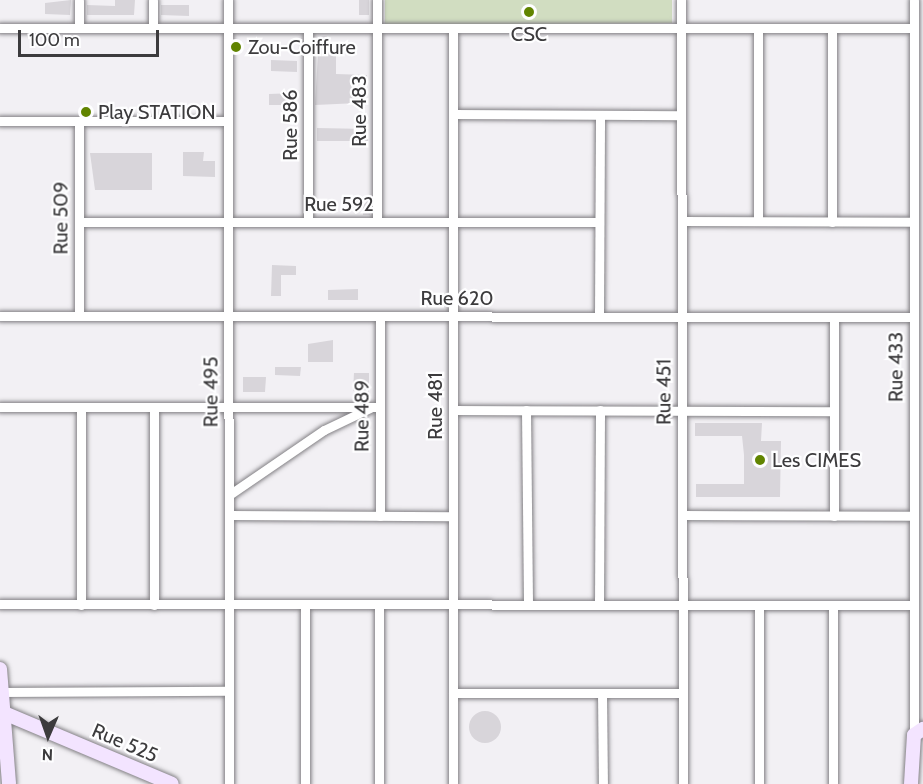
<!DOCTYPE html>
<html>
<head>
<meta charset="utf-8">
<style>
  body { margin:0 }
  #map { position:relative; width:923px; height:784px; overflow:hidden; background:#f2f0f4; font-family:Cabin,sans-serif }
  div>[style] { position:absolute }
  [style*='--x'] { left:calc(var(--x)*1px); top:calc(var(--y)*1px); width:calc(var(--w)*1px); rotate:calc(var(--a)*1deg) }
  .green>* { inset:0; background:#d1ddc1 }
  .building>* { inset:0; background:#d8d5da }
  .round { border-radius:50% }
  .roads { filter:drop-shadow(0 0 2px #838185) drop-shadow(0 0 2px #838185) }
  .street>* { height:9px; margin:-4.5px; padding:0 4.5px; transform-origin:4.5px; border-radius:4.5px; background:#fff }
  .secondary>* { height:14px; margin:-7px; padding:0 7px; transform-origin:7px; border-radius:7px; background:#f3e4ff }
  .dots>* { width:16px; height:16px; translate:-50% -50%; box-sizing:border-box; border:3px solid #fefeff; border-radius:50% }
  span { translate:-50% -50%; white-space:nowrap; text-align:center; line-height:1.15; -webkit-text-stroke:4.5px #fefeff; paint-order:stroke }
  .poi-label { font-size:20px; color:#3c3b3d }
  .left { translate:0 -50%; text-align:left }
  .street-label { font-size:20px; color:#3c3b3d }
  .north { position:absolute; left:18px; top:706px; width:60px; height:60px; -webkit-text-stroke:4px #fefeff; paint-order:stroke; rotate:182deg; font-size:16px; font-weight:700; line-height:24px; text-align:center; color:#3c3b3d }
  .north::after { content:''; display:block; margin:auto; width:21px; height:27px; background:#3c3b3d; clip-path:polygon(50% 0,100% 100%,50% 72%,0 100%) }
  .scale { position:absolute; left:18px; top:30px; width:141px; height:27px; box-sizing:border-box; border:3px solid #3c3b3d; border-top:0; padding-left:8px; font-size:18px; line-height:21px; white-space:nowrap; color:#3c3b3d; -webkit-text-stroke:4px #fefeff; paint-order:stroke }
</style>
</head>
<body>
<div id="map">
  <div class="green">
    <div style="clip-path:polygon(385px 0,672px 0,672px 23px,385px 25px)"></div>
  </div>
  <div class="building">
    <div style="clip-path:polygon(71px 0,70px 15px,45px 14px,45px 3px)"></div>
    <div style="clip-path:polygon(115px 0,135px 0,134px 15px,87px 15px,87px 5px,115px 6px)"></div>
    <div style="clip-path:polygon(359px 0,369px 0,369px 15px,359px 15px)"></div>
    <div style="clip-path:polygon(161px 5px,189px 5px,189px 16px,161px 15px)"></div>
    <div style="clip-path:polygon(327px 36px,328px 50px,336px 50px,336px 74px,367px 75px,367px 85px,358px 85px,358px 103px,315px 105px,319px 37px)"></div>
    <div style="clip-path:polygon(271px 60px,297px 61px,297px 72px,271px 71px)"></div>
    <div style="clip-path:polygon(295px 93px,295px 105px,269px 105px,269px 94px)"></div>
    <div style="clip-path:polygon(317px 128px,368px 129px,368px 141px,317px 141px)"></div>
    <div style="clip-path:polygon(183px 152px,204px 152px,203px 161px,215px 161px,215px 177px,183px 176px)"></div>
    <div style="clip-path:polygon(90px 153px,152px 153px,152px 190px,95px 190px)"></div>
    <div style="clip-path:polygon(363px 197px,370px 197px,370px 215px,363px 215px)"></div>
    <div style="clip-path:polygon(272px 265px,296px 266px,296px 275px,281px 275px,281px 296px,271px 296px)"></div>
    <div style="clip-path:polygon(358px 289px,358px 300px,328px 300px,328px 290px)"></div>
    <div style="clip-path:polygon(333px 340px,333px 362px,308px 362px,308px 344px)"></div>
    <div style="clip-path:polygon(275px 367px,301px 367px,300px 376px,275px 375px)"></div>
    <div style="clip-path:polygon(354px 373px,369px 373px,369px 392px,353px 391px)"></div>
    <div style="clip-path:polygon(243px 377px,266px 377px,265px 392px,243px 392px)"></div>
    <div style="clip-path:polygon(695px 423px,762px 423px,761px 441px,781px 441px,780px 497px,696px 497px,696px 484px,744px 484px,744px 455px,742px 436px,695px 436px)"></div>
    <div class="round" style="left:469px;top:711px;width:32px;height:32px"></div>
  </div>
  <div class="roads">
    <div class="street">
      <div style="--x:228;--y:0;--w:784;--a:89.93"></div>
      <div style="--x:377;--y:0;--w:222;--a:90"></div>
      <div style="--x:681;--y:0;--w:784;--a:89.85"></div>
      <div style="--x:0;--y:28;--w:914;--a:0"></div>
      <div style="--x:79;--y:28;--w:28;--a:-90"></div>
      <div style="--x:153;--y:28;--w:28;--a:-90"></div>
      <div style="--x:453;--y:114;--w:228;--a:0.3"></div>
      <div style="--x:0;--y:121;--w:228;--a:0"></div>
      <div style="--x:682;--y:221;--w:232;--a:0.2"></div>
      <div style="--x:758;--y:221;--w:193;--a:-90"></div>
      <div style="--x:79;--y:222;--w:520;--a:0"></div>
      <div style="--x:308;--y:222;--w:194;--a:-90"></div>
      <div style="--x:832;--y:222;--w:194;--a:-90"></div>
      <div style="--x:0;--y:316;--w:914;--a:0.06"></div>
      <div style="--x:79;--y:316;--w:195;--a:-90"></div>
      <div style="--x:599;--y:316;--w:201;--a:-89.7"></div>
      <div style="--x:0;--y:407;--w:380;--a:0"></div>
      <div style="--x:453;--y:410;--w:381;--a:0.2"></div>
      <div style="--x:526;--y:410;--w:195;--a:89.4"></div>
      <div style="--x:229;--y:495;--w:115;--a:-34.4"></div>
      <div style="--x:324;--y:430;--w:51;--a:-25.6"></div>
      <div style="--x:229;--y:515;--w:224;--a:0.3"></div>
      <div style="--x:682;--y:515;--w:232;--a:0.2"></div>
      <div style="--x:380;--y:516;--w:200;--a:-90"></div>
      <div style="--x:834;--y:516;--w:199;--a:-90"></div>
      <div style="--x:0;--y:604;--w:914;--a:0.06"></div>
      <div style="--x:81;--y:605;--w:198;--a:-90"></div>
      <div style="--x:154;--y:605;--w:198;--a:-90"></div>
      <div style="--x:599;--y:605;--w:195;--a:-89.7"></div>
      <div style="--x:0;--y:692;--w:229;--a:-0.3"></div>
      <div style="--x:453;--y:693;--w:229;--a:0"></div>
      <div style="--x:602;--y:693;--w:91;--a:89.4"></div>
      <div style="--x:914;--y:735;--w:735;--a:-90"></div>
      <div style="--x:305;--y:784;--w:179;--a:-90"></div>
      <div style="--x:379;--y:784;--w:179;--a:-90"></div>
      <div style="--x:453;--y:784;--w:756;--a:-90"></div>
      <div style="--x:759;--y:784;--w:179;--a:-90"></div>
      <div style="--x:833;--y:784;--w:179;--a:-90"></div>
    </div>
    <div class="secondary">
      <div style="--x:0;--y:669;--w:115;--a:85.5"></div>
      <div style="--x:4;--y:713;--w:182;--a:22.9"></div>
      <div style="--x:911;--y:784;--w:49;--a:-86.5"></div>
      <div style="--x:914;--y:735;--w:11;--a:-34"></div>
    </div>
  </div>
  <div class="dots">
    <div style="left:529px;top:12px;background:#618400"></div>
    <div style="left:236px;top:47px;background:#618400"></div>
    <div style="left:86px;top:112px;background:#618400"></div>
    <div style="left:760px;top:460px;background:#618400"></div>
  </div>
  <div class="poi-label">
    <span style="left:529px;top:34px">CSC</span>
    <span class="left" style="left:248px;top:47px">Zou-Coiffure</span>
    <span class="left" style="left:98px;top:112px">Play STATION</span>
    <span class="left" style="left:772px;top:460px">Les CIMES</span>
  </div>
  <div class="street-label">
    <span style="left:359px;top:111px;rotate:-90deg">Rue 483</span>
    <span style="left:290px;top:125px;rotate:-90deg">Rue 586</span>
    <span style="left:339px;top:204px">Rue 592</span>
    <span style="left:61px;top:218px;rotate:-90deg">Rue 509</span>
    <span style="left:457px;top:298px">Rue 620</span>
    <span style="left:896px;top:367px;rotate:-90deg">Rue 433</span>
    <span style="left:211px;top:392px;rotate:-90deg">Rue 495</span>
    <span style="left:664px;top:392px;rotate:-90deg">Rue 451</span>
    <span style="left:435px;top:406px;rotate:-90deg">Rue 481</span>
    <span style="left:362px;top:416px;rotate:-90deg">Rue 489</span>
    <span style="left:125px;top:743px;rotate:23deg">Rue 525</span>
  </div>
  <div class="north">N</div>
  <div class="scale">100 m</div>
</div>
</body>
</html>
